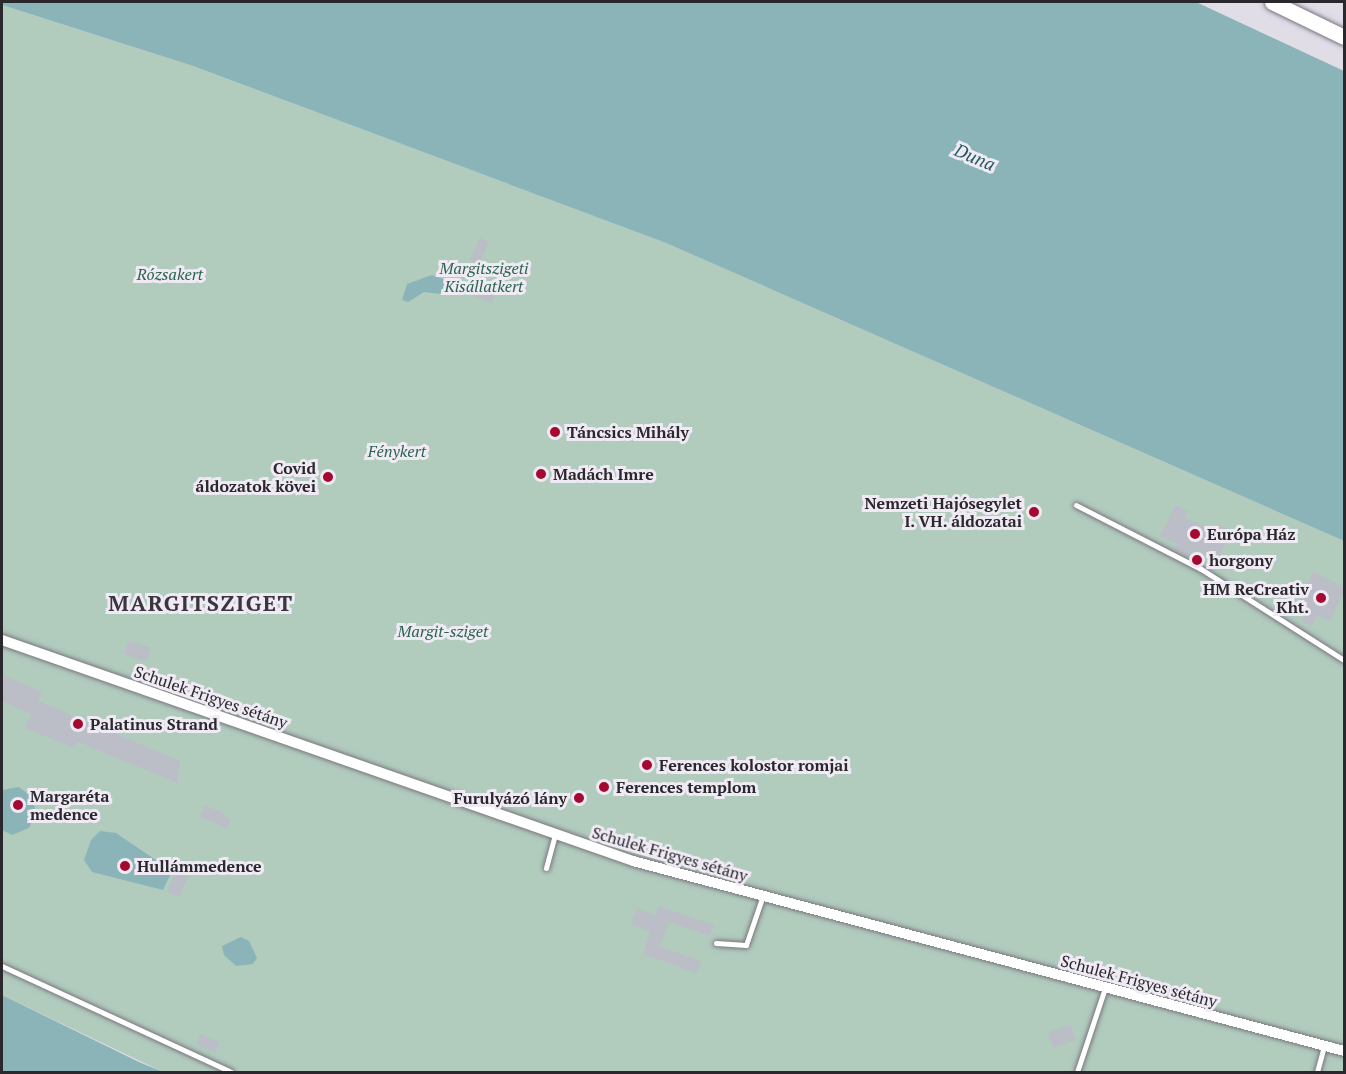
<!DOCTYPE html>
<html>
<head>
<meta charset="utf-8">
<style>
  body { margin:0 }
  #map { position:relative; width:1346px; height:1074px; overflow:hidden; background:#e1dde7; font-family:"PT Serif",serif }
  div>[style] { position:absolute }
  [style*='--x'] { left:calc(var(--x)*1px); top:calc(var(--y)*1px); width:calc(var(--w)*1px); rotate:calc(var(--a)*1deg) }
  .green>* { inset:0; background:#b1cbbd }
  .water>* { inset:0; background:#8bb4b8 }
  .building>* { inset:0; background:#bbbdc7 }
  .roads { filter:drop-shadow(0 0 2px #7b7780) drop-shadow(0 0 2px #7b7780) }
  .lane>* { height:5px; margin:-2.5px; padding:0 2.5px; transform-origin:2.5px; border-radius:2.5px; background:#fff }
  .street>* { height:10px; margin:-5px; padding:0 5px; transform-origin:5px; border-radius:5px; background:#fff }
  .secondary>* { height:15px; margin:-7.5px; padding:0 7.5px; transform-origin:7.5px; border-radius:7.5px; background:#fff }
  .dots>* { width:16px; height:16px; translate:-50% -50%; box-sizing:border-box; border:3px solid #efeaf4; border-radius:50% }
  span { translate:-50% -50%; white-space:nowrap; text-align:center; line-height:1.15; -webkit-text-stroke:6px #efeaf4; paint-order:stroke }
  .park-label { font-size:16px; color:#2a654c; font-style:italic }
  .poi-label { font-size:16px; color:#2a282c; font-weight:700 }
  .left { translate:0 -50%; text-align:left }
  .right { translate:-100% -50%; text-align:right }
  .street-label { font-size:16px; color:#2a282c }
  .water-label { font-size:18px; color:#1f595e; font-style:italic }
  .district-label { font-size:22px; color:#39363d; font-weight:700; letter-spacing:1.5px }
  .frame { position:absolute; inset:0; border:3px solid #2a282c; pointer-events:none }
</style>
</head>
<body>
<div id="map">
  <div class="green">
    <div style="clip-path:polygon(2px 5px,193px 66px,666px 243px,1344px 541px,1344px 1072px,163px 1072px,2px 995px)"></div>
  </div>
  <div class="water">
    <div style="clip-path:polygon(2px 2px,1196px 2px,1344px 71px,1344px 541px,666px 243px,193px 66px,2px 5px)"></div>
    <div style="clip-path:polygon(432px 275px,443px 279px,449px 295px,424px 292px,408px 302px,402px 300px,407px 284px)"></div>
    <div style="clip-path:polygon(19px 787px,32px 797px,36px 813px,29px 828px,12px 835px,2px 830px,2px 790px)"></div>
    <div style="clip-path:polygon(100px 831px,116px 833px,172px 871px,163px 890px,92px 872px,84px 860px,91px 840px)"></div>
    <div style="clip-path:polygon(241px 937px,249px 941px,257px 958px,253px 964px,236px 966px,224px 955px,222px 946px)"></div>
    <div style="clip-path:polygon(2px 995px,139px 1062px,163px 1072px,2px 1072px)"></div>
  </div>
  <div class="building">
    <div style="clip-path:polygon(480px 238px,489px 242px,479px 264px,470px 259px)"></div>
    <div style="clip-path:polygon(473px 282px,496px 292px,491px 303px,468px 293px)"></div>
    <div style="clip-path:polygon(1175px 505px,1188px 511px,1185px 518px,1216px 532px,1219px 525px,1231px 531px,1216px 563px,1195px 552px,1192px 558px,1174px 549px,1177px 544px,1160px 536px)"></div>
    <div style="clip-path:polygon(1313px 572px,1344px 587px,1344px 592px,1330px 621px,1317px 615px,1312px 626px,1302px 621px,1307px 610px,1297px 605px)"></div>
    <div style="clip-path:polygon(129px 641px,151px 648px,146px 662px,124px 654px)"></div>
    <div style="clip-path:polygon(2px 675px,42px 692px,38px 701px,180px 761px,177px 783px,77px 741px,74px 748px,25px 728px,31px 714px,2px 701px)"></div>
    <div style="clip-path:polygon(205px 806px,225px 813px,224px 816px,231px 820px,227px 829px,200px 816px)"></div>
    <div style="clip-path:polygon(176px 871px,188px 876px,179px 897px,167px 892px)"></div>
    <div style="clip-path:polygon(659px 906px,714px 925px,710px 936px,669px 922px,660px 947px,701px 961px,697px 973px,643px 954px,650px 931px,631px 925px,637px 908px,656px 915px)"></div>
    <div style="clip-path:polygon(1071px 1025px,1076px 1040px,1053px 1048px,1048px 1033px)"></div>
    <div style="clip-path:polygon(201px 1034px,219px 1042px,215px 1052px,196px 1044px)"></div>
  </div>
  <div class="roads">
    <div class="lane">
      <div style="--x:1076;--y:505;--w:140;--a:27.1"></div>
      <div style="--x:1201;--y:569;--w:169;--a:32.5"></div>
      <div style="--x:546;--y:868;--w:34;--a:-75"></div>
      <div style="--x:716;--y:943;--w:30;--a:4"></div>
      <div style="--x:746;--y:945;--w:53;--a:-71.2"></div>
      <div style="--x:2;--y:966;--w:252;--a:24.8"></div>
      <div style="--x:1077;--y:1072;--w:89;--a:-71.6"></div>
      <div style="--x:1317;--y:1072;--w:27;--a:-75"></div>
    </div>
    <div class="street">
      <div style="--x:2;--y:640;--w:669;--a:19.3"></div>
      <div style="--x:633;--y:861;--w:736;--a:14.96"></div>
    </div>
    <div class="secondary">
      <div style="--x:1272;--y:2;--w:80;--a:25.9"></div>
    </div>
  </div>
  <div class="dots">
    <div style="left:555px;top:432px;background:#a5092f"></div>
    <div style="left:541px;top:474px;background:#a5092f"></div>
    <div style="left:328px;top:477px;background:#a5092f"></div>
    <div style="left:1034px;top:512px;background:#a5092f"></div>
    <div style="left:1195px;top:534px;background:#a5092f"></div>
    <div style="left:1197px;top:560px;background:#a5092f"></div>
    <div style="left:1321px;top:598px;background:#a5092f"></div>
    <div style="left:78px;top:724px;background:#a5092f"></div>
    <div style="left:647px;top:765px;background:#a5092f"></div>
    <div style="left:604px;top:787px;background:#a5092f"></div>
    <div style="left:579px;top:798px;background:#a5092f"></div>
    <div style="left:18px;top:805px;background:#a5092f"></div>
    <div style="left:125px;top:866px;background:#a5092f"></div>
  </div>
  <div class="park-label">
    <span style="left:484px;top:277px">Margitszigeti<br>Kisállatkert</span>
    <span style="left:170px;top:274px">Rózsakert</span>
    <span style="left:397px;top:451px">Fénykert</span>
    <span style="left:443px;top:631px">Margit-sziget</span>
  </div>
  <div class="poi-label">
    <span class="left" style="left:567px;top:432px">Táncsics Mihály</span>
    <span class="right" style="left:316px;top:477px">Covid<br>áldozatok kövei</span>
    <span class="left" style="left:553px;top:474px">Madách Imre</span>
    <span class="right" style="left:1022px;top:512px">Nemzeti Hajósegylet<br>I. VH. áldozatai</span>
    <span class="left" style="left:1207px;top:534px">Európa Ház</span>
    <span class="left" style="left:1209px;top:560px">horgony</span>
    <span class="right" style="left:1309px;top:598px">HM ReCreativ<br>Kht.</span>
    <span class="left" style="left:90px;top:724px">Palatinus Strand</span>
    <span class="left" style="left:659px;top:765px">Ferences kolostor romjai</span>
    <span class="left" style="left:616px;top:787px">Ferences templom</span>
    <span class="left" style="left:30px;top:805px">Margaréta<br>medence</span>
    <span class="right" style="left:567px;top:798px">Furulyázó lány</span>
    <span class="left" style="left:137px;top:866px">Hullámmedence</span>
  </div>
  <div class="street-label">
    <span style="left:211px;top:697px;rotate:19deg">Schulek Frigyes sétány</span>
    <span style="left:670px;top:854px;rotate:16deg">Schulek Frigyes sétány</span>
    <span style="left:1139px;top:981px;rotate:15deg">Schulek Frigyes sétány</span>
  </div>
  <div class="water-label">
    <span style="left:975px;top:157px;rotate:23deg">Duna</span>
  </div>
  <div class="district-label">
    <span style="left:201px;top:603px">MARGITSZIGET</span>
  </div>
  <div class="frame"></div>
</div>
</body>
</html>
